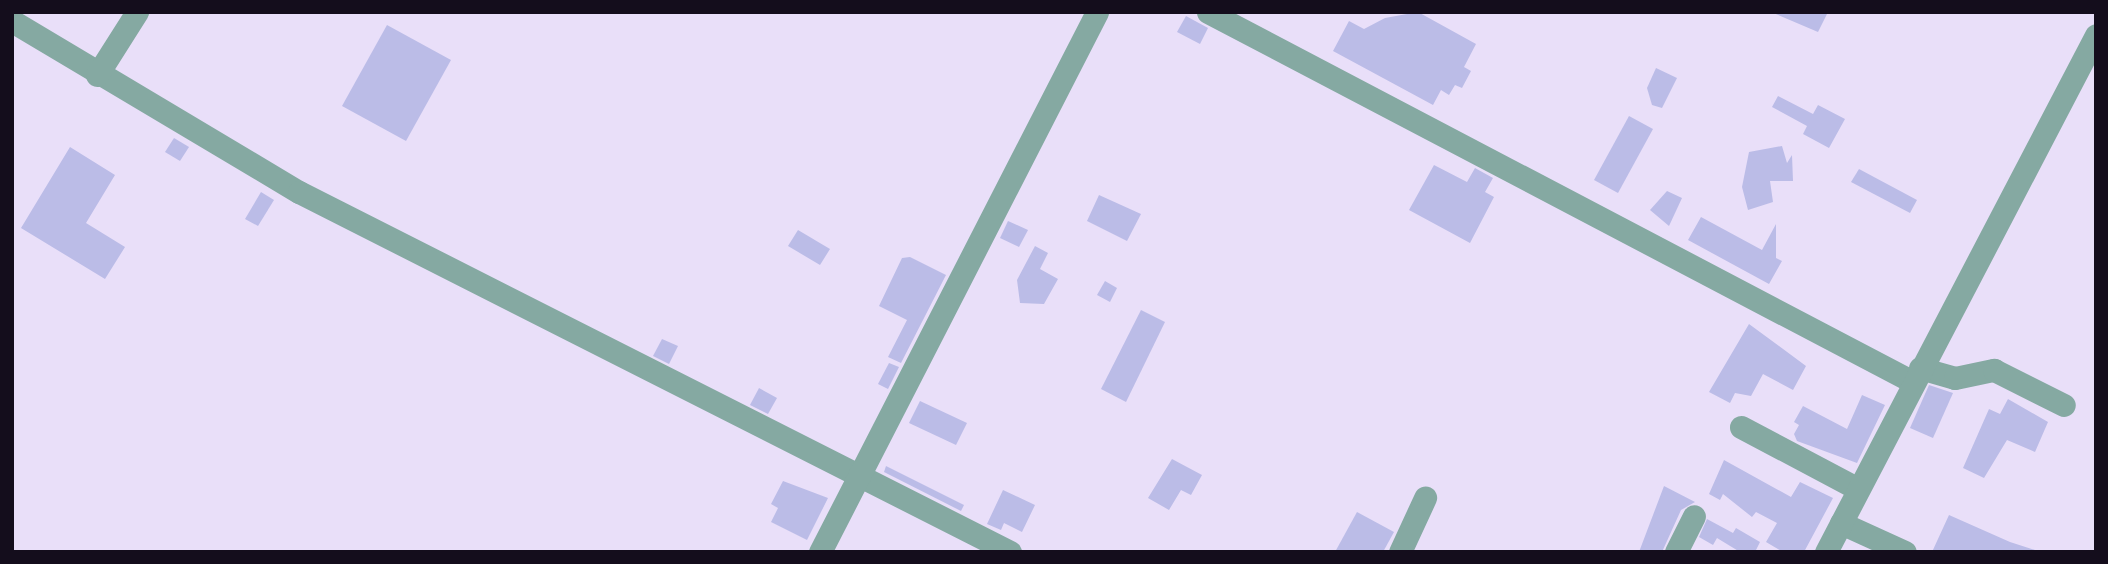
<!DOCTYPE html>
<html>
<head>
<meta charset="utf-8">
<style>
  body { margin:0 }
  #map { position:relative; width:2108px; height:564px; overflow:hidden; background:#e9dff9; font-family:"PT Serif",serif }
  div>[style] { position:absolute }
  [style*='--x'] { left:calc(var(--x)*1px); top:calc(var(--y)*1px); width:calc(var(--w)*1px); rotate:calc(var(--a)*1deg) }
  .building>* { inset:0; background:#bbbce7 }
  .minor>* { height:23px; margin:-11.5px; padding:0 11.5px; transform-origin:11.5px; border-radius:11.5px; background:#85a9a2 }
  span { translate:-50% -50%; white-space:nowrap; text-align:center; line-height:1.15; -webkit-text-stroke:5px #e9dff9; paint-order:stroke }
  .frame { position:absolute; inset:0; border:14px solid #140d1c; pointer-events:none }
</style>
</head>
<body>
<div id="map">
  <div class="building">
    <div style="clip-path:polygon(1418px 12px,1476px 44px,1464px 67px,1471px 71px,1462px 88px,1455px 85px,1449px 95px,1441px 90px,1433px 105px,1333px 51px,1349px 21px,1364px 29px,1385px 18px)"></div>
    <div style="clip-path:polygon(1771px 12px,1828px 12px,1818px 32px)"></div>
    <div style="clip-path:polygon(1186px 16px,1208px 28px,1200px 44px,1177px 32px)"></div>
    <div style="clip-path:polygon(387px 25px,451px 60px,406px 141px,342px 106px)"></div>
    <div style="clip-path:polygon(1656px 68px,1677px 78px,1662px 108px,1652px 105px,1647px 88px)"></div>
    <div style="clip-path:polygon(1778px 96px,1813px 114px,1818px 105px,1845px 119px,1829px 148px,1803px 134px,1807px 126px,1772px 107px)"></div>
    <div style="clip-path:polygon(1629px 116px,1653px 129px,1618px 193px,1594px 180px)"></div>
    <div style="clip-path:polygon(174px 138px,189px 147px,180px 161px,165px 152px)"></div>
    <div style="clip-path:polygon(1782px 146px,1787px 163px,1792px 155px,1793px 181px,1770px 181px,1773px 202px,1748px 210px,1742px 187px,1749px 152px)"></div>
    <div style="clip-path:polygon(70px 147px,115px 175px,86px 223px,125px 247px,105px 279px,21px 228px)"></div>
    <div style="clip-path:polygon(1434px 165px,1467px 182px,1475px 168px,1493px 178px,1485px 192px,1494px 197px,1470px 243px,1409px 210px)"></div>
    <div style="clip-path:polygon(1859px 169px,1917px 200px,1910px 213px,1851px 182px)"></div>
    <div style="clip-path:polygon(1667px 191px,1682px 198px,1669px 226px,1650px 210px)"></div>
    <div style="clip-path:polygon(261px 192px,274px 200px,258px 226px,245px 219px)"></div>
    <div style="clip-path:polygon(1099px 195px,1141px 214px,1127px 241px,1087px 221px)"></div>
    <div style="clip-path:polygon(1701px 217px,1762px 250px,1776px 224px,1776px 258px,1782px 261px,1769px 284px,1688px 240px)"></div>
    <div style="clip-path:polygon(1008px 221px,1028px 230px,1019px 247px,1000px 238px)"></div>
    <div style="clip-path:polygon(798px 230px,830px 249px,820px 265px,788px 246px)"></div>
    <div style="clip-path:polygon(1035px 246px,1048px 253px,1040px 269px,1058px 279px,1044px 304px,1020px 303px,1017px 280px)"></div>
    <div style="clip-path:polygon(910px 257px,946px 275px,901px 363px,888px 357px,907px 320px,879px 306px,902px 258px)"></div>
    <div style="clip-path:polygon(1105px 281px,1117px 288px,1110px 302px,1097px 295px)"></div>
    <div style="clip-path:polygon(1141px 310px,1165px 322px,1126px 402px,1101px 389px)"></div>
    <div style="clip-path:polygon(1749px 324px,1806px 366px,1793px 390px,1763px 374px,1751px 396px,1735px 393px,1730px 403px,1709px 392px)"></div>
    <div style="clip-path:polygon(662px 339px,678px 346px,669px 364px,653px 356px)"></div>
    <div style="clip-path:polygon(889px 363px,899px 367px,888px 389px,878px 384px)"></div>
    <div style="clip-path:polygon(1929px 385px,1953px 393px,1933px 438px,1910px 428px)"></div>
    <div style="clip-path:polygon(759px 388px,777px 398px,768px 414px,750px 405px)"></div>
    <div style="clip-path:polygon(1862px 395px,1885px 405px,1857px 463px,1797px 441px,1794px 434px,1799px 425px,1794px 422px,1803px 406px,1847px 429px)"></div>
    <div style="clip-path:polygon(2008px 399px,2048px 422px,2035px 452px,2007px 440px,1984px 478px,1963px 468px,1989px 409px,2000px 414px)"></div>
    <div style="clip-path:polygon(920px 401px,967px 423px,956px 445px,909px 423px)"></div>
    <div style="clip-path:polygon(1172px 459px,1202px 475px,1191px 495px,1181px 490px,1169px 510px,1148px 498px)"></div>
    <div style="clip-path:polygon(1724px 460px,1791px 497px,1800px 482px,1833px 498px,1804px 552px,1783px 552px,1766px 542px,1777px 523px,1756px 512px,1752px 517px,1723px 494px,1720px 500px,1709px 494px)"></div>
    <div style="clip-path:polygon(886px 466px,964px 505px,961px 511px,884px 472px)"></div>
    <div style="clip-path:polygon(783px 481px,828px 498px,807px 540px,771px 522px,778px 508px,771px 504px)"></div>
    <div style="clip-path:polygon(1664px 486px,1695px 502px,1681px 510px,1662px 552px,1639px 552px)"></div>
    <div style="clip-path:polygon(1003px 490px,1035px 505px,1022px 532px,1004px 523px,1001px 530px,987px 524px)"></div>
    <div style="clip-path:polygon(1357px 512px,1394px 532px,1383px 552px,1335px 552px)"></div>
    <div style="clip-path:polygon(1949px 515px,2010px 542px,2041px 552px,1932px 552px)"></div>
    <div style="clip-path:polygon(1707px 519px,1733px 533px,1736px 528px,1760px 542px,1755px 552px,1740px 552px,1717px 538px,1713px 545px,1699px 537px)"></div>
  </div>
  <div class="minor">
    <div style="--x:1208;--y:12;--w:796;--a:27.69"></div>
    <div style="--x:12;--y:21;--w:334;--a:30.8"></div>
    <div style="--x:299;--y:192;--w:797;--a:26.85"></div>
    <div style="--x:97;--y:75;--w:75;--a:-57.6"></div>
    <div style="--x:1920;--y:368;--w:36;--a:16"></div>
    <div style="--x:1955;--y:378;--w:40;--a:-12"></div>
    <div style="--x:1994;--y:370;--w:78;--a:26.6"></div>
    <div style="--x:1741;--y:427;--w:132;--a:27.9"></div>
    <div style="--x:1841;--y:523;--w:70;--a:24.4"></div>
    <div style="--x:820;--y:552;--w:607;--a:-62.84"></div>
    <div style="--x:1400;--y:552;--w:60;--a:-65.2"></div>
    <div style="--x:1676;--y:552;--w:40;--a:-63.4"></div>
    <div style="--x:1826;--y:552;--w:583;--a:-62.42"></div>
  </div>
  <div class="frame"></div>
</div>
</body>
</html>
